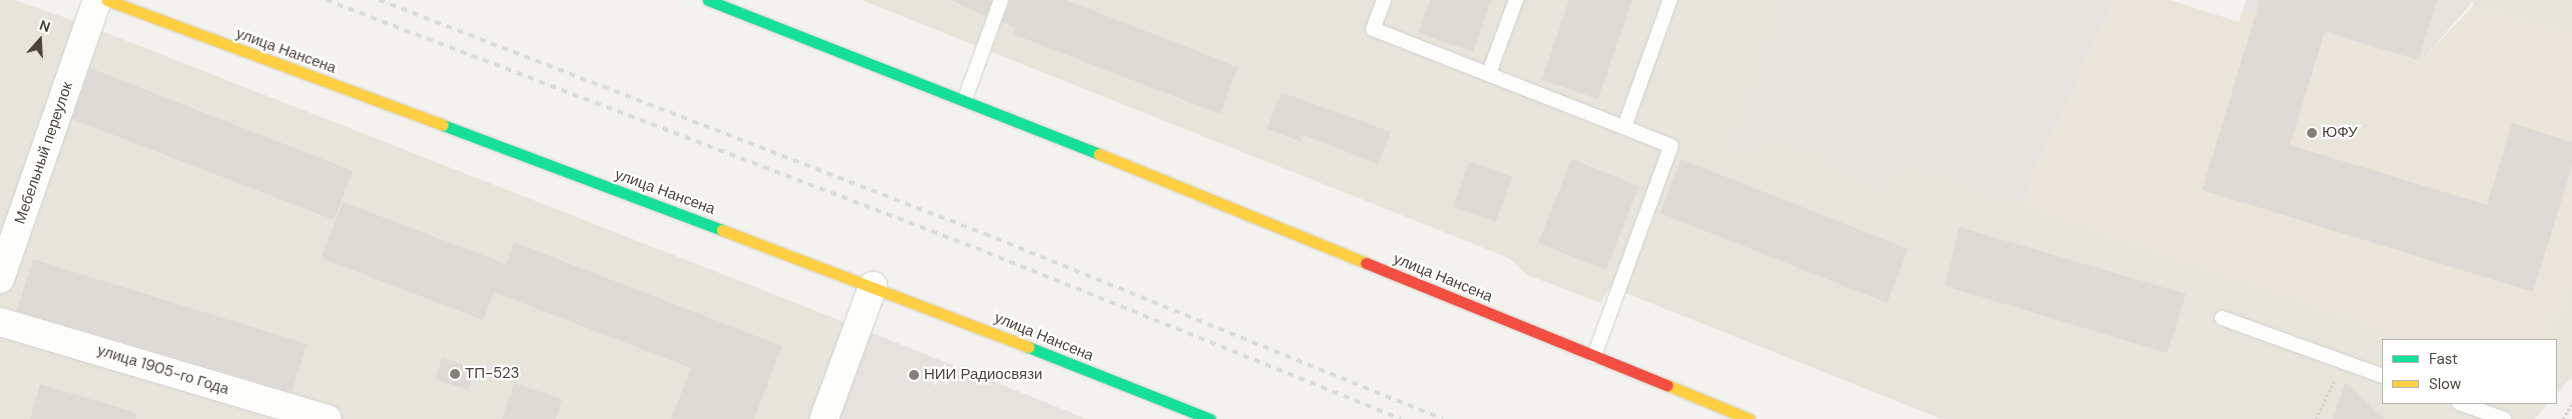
<!DOCTYPE html>
<html>
<head>
<meta charset="utf-8">
<style>
  body { margin:0 }
  #map { position:relative; width:2572px; height:419px; overflow:hidden; background:#f4f2ee; font-family:"DM Sans",sans-serif }
  div>[style] { position:absolute }
  [style*='--x'] { left:calc(var(--x)*1px); top:calc(var(--y)*1px); width:calc(var(--w)*1px); rotate:calc(var(--a)*1deg) }
  .residential>* { inset:0; background:#e7e4dc }
  .industrial>* { inset:0; background:#e6e2de }
  .education>* { inset:0; background:#eae5da }
  .building>* { inset:0; background:#dedbd6 }
  .path>* { height:3px; margin-top:-1.5px; transform-origin:0; background:repeating-linear-gradient(90deg,#d3d2cc 0 2.5px,transparent 0 5px) }
  .roads { filter:drop-shadow(0 0 1px #d2d0cb) drop-shadow(0 0 1px #d2d0cb) }
  .lane>* { height:14px; margin:-7px; padding:0 7px; transform-origin:7px; border-radius:7px; background:#fdfdfc }
  .street>* { height:28px; margin:-14px; padding:0 14px; transform-origin:14px; border-radius:14px; background:#fdfdfc }
  .fast>* { height:11px; margin:-5.5px; padding:0 5.5px; transform-origin:5.5px; border-radius:5.5px; background:#16e098 }
  .slow>* { height:11px; margin:-5.5px; padding:0 5.5px; transform-origin:5.5px; border-radius:5.5px; background:#ffcf43 }
  .jam>* { height:11px; margin:-5.5px; padding:0 5.5px; transform-origin:5.5px; border-radius:5.5px; background:#f24e42 }
  .rail>* { height:4px; margin-top:-2px; transform-origin:0; background:repeating-linear-gradient(90deg,#dbdbda 0 6px,transparent 0 12px) }
  .dots>* { width:14px; height:14px; translate:-50% -50%; box-sizing:border-box; border:2px solid #fff; border-radius:50% }
  span { translate:-50% -50%; white-space:nowrap; text-align:center; line-height:1.15; -webkit-text-stroke:4.5px #fff; paint-order:stroke }
  .street-label { font-size:15px; color:#4b4439 }
  .poi-label { font-size:15px; color:#4b4439 }
  .left { translate:0 -50%; text-align:left }
  .legend { position:absolute; left:2382px; top:339px; width:175px; height:65px; box-sizing:border-box; background:#fff; border:1px solid #b7b4b0; margin:0; padding:6px 9px; list-style:none; font-size:15px; color:#4b4439 }
  .legend li { display:flex; align-items:center; gap:10px; height:25px }
  .legend b { width:25px; border:1px solid #b7b4b0 }
  .north { position:absolute; left:15px; top:15px; width:50px; height:50px; -webkit-text-stroke:4px #fff; paint-order:stroke; rotate:19deg; font-size:14px; font-weight:700; line-height:20px; text-align:center; color:#4b4439 }
  .north::after { content:''; display:block; margin:auto; width:18px; height:22px; background:#4b4439; clip-path:polygon(50% 0,100% 100%,50% 72%,0 100%) }
</style>
</head>
<body>
<div id="map">
  <div class="residential">
    <div style="clip-path:polygon(0 0,14px 0,81px 23px,865px 330px,838px 419px,0 419px)"></div>
    <div style="clip-path:polygon(861px 0,1787px 0,1736px 148px,1776px 141px,1798px 150px,1812px 147px,1836px 156px,1833px 167px,1886px 190px,1897px 158px,2407px 340px,2383px 340px,2383px 403px,2548px 403px,2535px 419px,1941px 419px,1610px 287px,1601px 303px,1527px 275px,1509px 258px)"></div>
    <div style="clip-path:polygon(2474px 0,2572px 0,2572px 34px,2473px 6px)"></div>
    <div style="clip-path:polygon(2572px 281px,2572px 377px,2556px 394px,2556px 340px,2545px 340px,2553px 314px,2561px 316px)"></div>
  </div>
  <div class="industrial">
    <div style="clip-path:polygon(1787px 0,2114px 0,2020px 205px,1897px 159px,1886px 190px,1832px 167px,1836px 156px,1812px 147px,1798px 150px,1776px 141px,1736px 148px)"></div>
    <div style="clip-path:polygon(2246px 0,2474px 0,2420px 62px,2243px 9px)"></div>
    <div style="clip-path:polygon(865px 330px,1087px 419px,838px 419px)"></div>
  </div>
  <div class="education">
    <div style="clip-path:polygon(2114px 0,2170px 0,2239px 22px,2243px 9px,2420px 62px,2473px 6px,2572px 34px,2572px 281px,2561px 317px,2553px 314px,2545px 340px,2407px 340px,2020px 205px)"></div>
  </div>
  <div class="building">
    <div style="clip-path:polygon(950px 0,992px 0,986px 16px)"></div>
    <div style="clip-path:polygon(1010px 0,1066px 0,1238px 67px,1220px 114px,1013px 34px,1015px 27px,1002px 22px)"></div>
    <div style="clip-path:polygon(1430px 0,1491px 0,1473px 52px,1418px 33px)"></div>
    <div style="clip-path:polygon(1569px 0,1632px 0,1598px 99px,1542px 80px)"></div>
    <div style="clip-path:polygon(2260px 0,2437px 0,2418px 60px,2325px 31px,2290px 145px,2487px 205px,2512px 123px,2572px 142px,2572px 166px,2533px 292px,2202px 190px)"></div>
    <div style="clip-path:polygon(90px 68px,353px 171px,334px 220px,72px 119px)"></div>
    <div style="clip-path:polygon(1281px 92px,1391px 132px,1378px 164px,1304px 135px,1301px 142px,1267px 129px)"></div>
    <div style="clip-path:polygon(1572px 159px,1639px 186px,1606px 270px,1538px 243px)"></div>
    <div style="clip-path:polygon(1681px 159px,1908px 249px,1887px 303px,1660px 213px)"></div>
    <div style="clip-path:polygon(1469px 161px,1512px 177px,1496px 222px,1453px 207px)"></div>
    <div style="clip-path:polygon(343px 202px,506px 264px,514px 242px,782px 346px,754px 419px,671px 419px,691px 368px,494px 292px,483px 320px,321px 258px)"></div>
    <div style="clip-path:polygon(1959px 227px,2186px 294px,2167px 353px,1945px 286px)"></div>
    <div style="clip-path:polygon(33px 259px,307px 344px,292px 392px,17px 311px)"></div>
    <div style="clip-path:polygon(442px 358px,475px 369px,468px 390px,435px 379px)"></div>
    <div style="clip-path:polygon(2345px 382px,2384px 419px,2333px 419px)"></div>
    <div style="clip-path:polygon(514px 383px,562px 399px,556px 419px,502px 419px)"></div>
    <div style="clip-path:polygon(40px 384px,137px 413px,136px 419px,30px 419px)"></div>
  </div>
  <div class="path">
    <div style="--x:2316;--y:419;--w:42;--a:-64.7"></div>
    <div style="--x:2563;--y:419;--w:17;--a:-59"></div>
  </div>
  <div class="roads">
    <div class="lane">
      <div style="--x:1384;--y:0;--w:31;--a:111"></div>
      <div style="--x:1373;--y:29;--w:320;--a:21.4"></div>
      <div style="--x:1671;--y:146;--w:224;--a:110.1"></div>
      <div style="--x:1489;--y:73;--w:78;--a:-69.7"></div>
      <div style="--x:965;--y:99;--w:105;--a:-70"></div>
      <div style="--x:1625;--y:125;--w:133;--a:-70.2"></div>
      <div style="--x:2222;--y:318;--w:171;--a:19.8"></div>
      <div style="--x:2459;--y:403;--w:48;--a:19.6"></div>
    </div>
    <div class="street">
      <div style="--x:0;--y:279;--w:295;--a:-70.8"></div>
      <div style="--x:0;--y:322;--w:341;--a:16.5"></div>
      <div style="--x:824;--y:419;--w:142;--a:-69.8"></div>
    </div>
    <div class="fast">
      <div style="--x:708;--y:0;--w:420;--a:21.5"></div>
      <div style="--x:443;--y:125;--w:298;--a:20.6"></div>
      <div style="--x:1028;--y:347;--w:196;--a:21.6"></div>
    </div>
    <div class="slow">
      <div style="--x:107;--y:0;--w:358;--a:20.4"></div>
      <div style="--x:1099;--y:154;--w:288;--a:22.2"></div>
      <div style="--x:722;--y:230;--w:328;--a:20.9"></div>
      <div style="--x:1667;--y:385;--w:89;--a:22.5"></div>
    </div>
    <div class="jam">
      <div style="--x:1366;--y:263;--w:325;--a:22.1"></div>
    </div>
  </div>
  <div class="rail">
    <div style="--x:326;--y:0;--w:696;--a:20.88"></div>
    <div style="--x:976;--y:248;--w:458;--a:21.9"></div>
    <div style="--x:379;--y:0;--w:650;--a:21.11"></div>
    <div style="--x:985;--y:234;--w:494;--a:22"></div>
  </div>
  <div class="dots">
    <div style="left:2312px;top:133px;background:#868178"></div>
    <div style="left:455px;top:374px;background:#868178"></div>
    <div style="left:914px;top:375px;background:#868178"></div>
  </div>
  <div class="street-label">
    <span style="left:286px;top:51px;rotate:20deg">улица Нансена</span>
    <span style="left:44px;top:153px;rotate:-71deg">Мебельный переулок</span>
    <span style="left:665px;top:192px;rotate:20deg">улица Нансена</span>
    <span style="left:1443px;top:278px;rotate:22deg">улица Нансена</span>
    <span style="left:1044px;top:337px;rotate:22deg">улица Нансена</span>
    <span style="left:163px;top:370px;rotate:17deg">улица 1905-го Года</span>
  </div>
  <div class="poi-label">
    <span class="left" style="left:2322px;top:133px">ЮФУ</span>
    <span class="left" style="left:465px;top:374px">ТП-523</span>
    <span class="left" style="left:924px;top:375px">НИИ Радиосвязи</span>
  </div>
  <ul class="legend">
  <li><b style="height:6px;background:#16e098"></b>Fast</li>
  <li><b style="height:6px;background:#ffcf43"></b>Slow</li>
  </ul>
  <div class="north">N</div>
</div>
</body>
</html>
